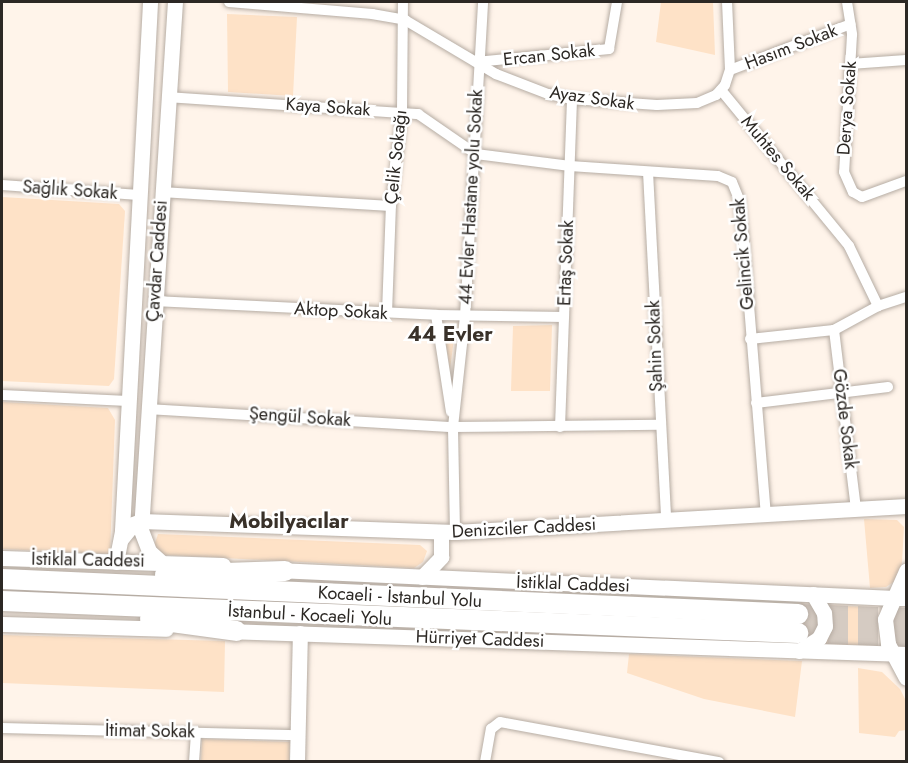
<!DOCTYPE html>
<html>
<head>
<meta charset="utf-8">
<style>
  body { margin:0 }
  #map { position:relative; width:908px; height:763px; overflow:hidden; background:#fff4ea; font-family:Jost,sans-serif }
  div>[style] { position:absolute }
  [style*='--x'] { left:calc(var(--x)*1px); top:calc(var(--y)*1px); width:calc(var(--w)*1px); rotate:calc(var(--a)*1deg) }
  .green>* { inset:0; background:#fee2c7 }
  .highway-tunnel>* { height:20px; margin-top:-10px; transform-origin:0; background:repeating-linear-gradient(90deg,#d5cbc2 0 20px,transparent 0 30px) }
  .roads { filter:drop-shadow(0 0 2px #b6aca3) drop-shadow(0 0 2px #b6aca3) }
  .street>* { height:10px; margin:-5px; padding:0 5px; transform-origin:5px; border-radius:5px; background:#fff }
  .secondary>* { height:15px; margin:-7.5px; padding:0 7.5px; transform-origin:7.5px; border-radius:7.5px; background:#fff }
  .highway>* { height:20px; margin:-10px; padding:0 10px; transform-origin:10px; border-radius:10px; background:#fff }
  span { translate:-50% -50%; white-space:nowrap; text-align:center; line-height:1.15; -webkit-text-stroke:5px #fff; paint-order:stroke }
  .street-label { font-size:18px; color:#2c2824 }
  .quarter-label { font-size:21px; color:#393129; font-weight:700 }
  .frame { position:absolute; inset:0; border:3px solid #2c2824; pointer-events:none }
</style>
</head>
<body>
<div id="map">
  <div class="green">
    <div style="clip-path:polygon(661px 2px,713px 2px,715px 55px,656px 42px)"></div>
    <div style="clip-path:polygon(227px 14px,297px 17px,293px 96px,228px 92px)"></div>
    <div style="clip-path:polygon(2px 197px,119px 204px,125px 211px,114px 379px,109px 386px,2px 381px)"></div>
    <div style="clip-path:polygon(552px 325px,550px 391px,511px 391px,513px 326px)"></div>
    <div style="clip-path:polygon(448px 326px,455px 331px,450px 369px,444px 331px)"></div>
    <div style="clip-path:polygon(2px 402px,108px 408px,115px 420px,110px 554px,2px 549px)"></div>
    <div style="clip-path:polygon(864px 519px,897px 520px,904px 527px,902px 563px,895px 581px,886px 587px,870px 588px)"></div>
    <div style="clip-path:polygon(158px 534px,420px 545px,427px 551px,423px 562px,414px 568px,168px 555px,160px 554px,154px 546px)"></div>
    <div style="clip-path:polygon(801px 602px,817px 613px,820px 630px,798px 647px)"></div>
    <div style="clip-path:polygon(823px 605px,869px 607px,868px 646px,822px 646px,832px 625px)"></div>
    <div style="clip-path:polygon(906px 610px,906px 648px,898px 643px,891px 628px,896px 615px)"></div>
    <div style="clip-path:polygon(2px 635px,225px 641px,224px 692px,2px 683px)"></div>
    <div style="clip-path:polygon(629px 654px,802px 661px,795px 717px,704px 699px,627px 673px)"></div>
    <div style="clip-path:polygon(858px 668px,882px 672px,900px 689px,906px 701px,906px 730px,899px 731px,895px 737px,859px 733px)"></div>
    <div style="clip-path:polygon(202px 739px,290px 742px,289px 761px,201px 761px)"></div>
  </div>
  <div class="highway-tunnel">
    <div style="--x:798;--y:614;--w:108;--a:2.1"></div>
    <div style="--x:798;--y:633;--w:108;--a:2.1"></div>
  </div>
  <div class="roads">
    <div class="street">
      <div style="--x:229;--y:2;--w:144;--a:4.8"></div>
      <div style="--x:372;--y:14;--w:34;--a:10"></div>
      <div style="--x:405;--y:20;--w:106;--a:30.7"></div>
      <div style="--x:496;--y:74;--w:56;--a:21"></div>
      <div style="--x:548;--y:94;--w:25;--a:12"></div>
      <div style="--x:572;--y:99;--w:85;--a:4"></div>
      <div style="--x:657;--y:105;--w:40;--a:-2.9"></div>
      <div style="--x:697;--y:103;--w:21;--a:-23"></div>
      <div style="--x:716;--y:95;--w:13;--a:-48"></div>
      <div style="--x:725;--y:85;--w:16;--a:-72"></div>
      <div style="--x:730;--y:70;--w:68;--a:-92.5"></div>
      <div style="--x:847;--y:2;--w:33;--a:81"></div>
      <div style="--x:852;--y:35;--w:137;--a:93.3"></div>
      <div style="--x:844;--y:172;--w:22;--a:66"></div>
      <div style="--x:853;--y:192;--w:10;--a:29"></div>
      <div style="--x:862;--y:197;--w:47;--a:-20"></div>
      <div style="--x:476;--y:62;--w:134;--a:-5.6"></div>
      <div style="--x:609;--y:49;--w:48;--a:-80.3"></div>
      <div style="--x:850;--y:64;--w:56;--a:-4.1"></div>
      <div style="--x:730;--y:70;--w:129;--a:-20.8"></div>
      <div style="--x:721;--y:90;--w:202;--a:50.6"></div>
      <div style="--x:849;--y:246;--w:67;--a:64.2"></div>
      <div style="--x:168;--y:97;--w:251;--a:3.9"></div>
      <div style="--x:418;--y:114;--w:70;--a:34.6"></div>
      <div style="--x:476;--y:154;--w:95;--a:7.3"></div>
      <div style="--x:570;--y:166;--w:148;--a:3.9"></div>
      <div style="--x:718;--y:176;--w:15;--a:23"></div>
      <div style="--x:732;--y:182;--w:18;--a:68"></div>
      <div style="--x:739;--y:199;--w:44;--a:83.5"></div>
      <div style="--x:744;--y:243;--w:272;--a:85.4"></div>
      <div style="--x:648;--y:172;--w:348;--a:87"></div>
      <div style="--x:2;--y:185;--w:137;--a:4.2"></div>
      <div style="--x:161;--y:192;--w:230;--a:3.5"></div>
      <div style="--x:154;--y:301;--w:282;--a:2.8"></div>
      <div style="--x:436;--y:315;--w:128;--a:0.9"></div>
      <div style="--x:387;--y:313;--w:107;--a:-87.9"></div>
      <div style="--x:391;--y:206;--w:95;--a:-83.3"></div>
      <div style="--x:402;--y:112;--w:110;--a:-89.5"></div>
      <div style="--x:436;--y:315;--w:98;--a:81.2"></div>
      <div style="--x:834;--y:330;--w:179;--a:83"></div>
      <div style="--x:750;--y:339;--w:84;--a:-6.1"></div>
      <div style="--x:834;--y:330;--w:50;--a:-28.6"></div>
      <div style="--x:878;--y:306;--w:29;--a:-18"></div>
      <div style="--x:2;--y:395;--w:126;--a:2.7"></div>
      <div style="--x:756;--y:403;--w:133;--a:-6.9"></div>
      <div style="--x:147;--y:409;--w:307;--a:3.4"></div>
      <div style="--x:453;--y:427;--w:206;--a:-0.6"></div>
      <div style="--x:560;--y:427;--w:328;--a:-87.9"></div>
      <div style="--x:455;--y:532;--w:105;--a:-91.1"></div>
      <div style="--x:453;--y:427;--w:112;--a:-83.8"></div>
      <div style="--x:465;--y:316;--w:315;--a:-86.7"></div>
      <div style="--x:2;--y:728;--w:296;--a:1.4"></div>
      <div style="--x:194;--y:762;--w:30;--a:-86"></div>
      <div style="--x:485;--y:762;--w:34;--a:-80"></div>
      <div style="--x:491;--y:729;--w:11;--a:-38"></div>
      <div style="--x:500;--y:722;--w:223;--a:10.4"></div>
    </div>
    <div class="secondary">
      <div style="--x:121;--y:539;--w:19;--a:-51"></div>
      <div style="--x:133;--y:524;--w:9;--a:-21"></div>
      <div style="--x:141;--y:521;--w:314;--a:2"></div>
      <div style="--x:455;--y:532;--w:452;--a:-3.3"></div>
      <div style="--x:2;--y:558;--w:221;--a:1.8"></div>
      <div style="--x:160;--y:561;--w:15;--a:-138"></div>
      <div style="--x:149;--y:551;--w:22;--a:-111"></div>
      <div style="--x:141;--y:530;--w:529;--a:-86.32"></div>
      <div style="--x:116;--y:562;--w:33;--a:-79"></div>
      <div style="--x:122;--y:530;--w:529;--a:-86.96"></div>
      <div style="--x:277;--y:570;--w:618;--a:2.6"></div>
      <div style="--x:894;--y:598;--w:30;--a:-66"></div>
      <div style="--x:422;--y:577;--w:28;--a:-46"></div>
      <div style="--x:441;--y:557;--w:25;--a:-90"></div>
      <div style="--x:906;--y:598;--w:12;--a:180"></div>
      <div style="--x:894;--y:598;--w:23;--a:113"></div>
      <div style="--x:885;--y:619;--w:25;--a:83"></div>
      <div style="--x:888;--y:644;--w:38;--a:62"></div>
      <div style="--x:2;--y:624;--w:164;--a:1.7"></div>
      <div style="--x:226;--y:631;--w:680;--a:1.94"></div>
      <div style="--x:799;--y:651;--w:24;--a:-33"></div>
      <div style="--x:819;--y:638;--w:13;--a:-63"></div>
      <div style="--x:825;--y:626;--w:13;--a:-94"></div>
      <div style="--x:824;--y:613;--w:22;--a:-120"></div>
      <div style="--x:297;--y:762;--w:129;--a:-88.7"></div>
    </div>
    <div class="highway">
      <div style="--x:165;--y:575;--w:120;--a:-1.9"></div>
      <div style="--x:2;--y:579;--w:797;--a:2.52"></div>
      <div style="--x:2;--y:601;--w:797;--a:2.3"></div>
      <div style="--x:150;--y:619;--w:87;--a:7.9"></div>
    </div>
  </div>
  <div class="street-label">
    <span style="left:791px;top:47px;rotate:-21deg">Hasım Sokak</span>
    <span style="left:549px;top:55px;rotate:-6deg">Ercan Sokak</span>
    <span style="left:592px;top:98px;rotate:8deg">Ayaz Sokak</span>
    <span style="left:328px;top:107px;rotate:4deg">Kaya Sokak</span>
    <span style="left:847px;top:108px;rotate:-86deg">Derya Sokak</span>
    <span style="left:396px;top:157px;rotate:-84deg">Çelik Sokağı</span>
    <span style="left:778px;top:158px;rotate:50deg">Muhtes Sokak</span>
    <span style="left:70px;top:190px;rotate:4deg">Sağlık Sokak</span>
    <span style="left:471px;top:197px;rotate:-87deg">44 Evler Hastane yolu Sokak</span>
    <span style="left:743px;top:254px;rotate:-95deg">Gelincik Sokak</span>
    <span style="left:157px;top:261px;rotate:-86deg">Çavdar Caddesi</span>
    <span style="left:566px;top:263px;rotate:-88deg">Ertaş Sokak</span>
    <span style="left:341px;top:311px;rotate:3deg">Aktop Sokak</span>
    <span style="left:655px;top:346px;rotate:-92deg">Şahin Sokak</span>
    <span style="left:300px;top:417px;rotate:4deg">Şengül Sokak</span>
    <span style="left:845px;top:419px;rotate:83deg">Gözde Sokak</span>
    <span style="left:524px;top:528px;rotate:-3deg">Denizciler Caddesi</span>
    <span style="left:88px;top:560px;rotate:1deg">İstiklal Caddesi</span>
    <span style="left:573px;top:584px;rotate:2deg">İstiklal Caddesi</span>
    <span style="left:400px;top:597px;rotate:3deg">Kocaeli - İstanbul Yolu</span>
    <span style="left:310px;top:615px;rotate:3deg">İstanbul - Kocaeli Yolu</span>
    <span style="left:480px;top:639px;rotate:2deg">Hürriyet Caddesi</span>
    <span style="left:150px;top:731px;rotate:1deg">İtimat Sokak</span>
  </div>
  <div class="quarter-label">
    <span style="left:450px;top:334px">44 Evler</span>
    <span style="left:289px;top:521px">Mobilyacılar</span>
  </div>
  <div class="frame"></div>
</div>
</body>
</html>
